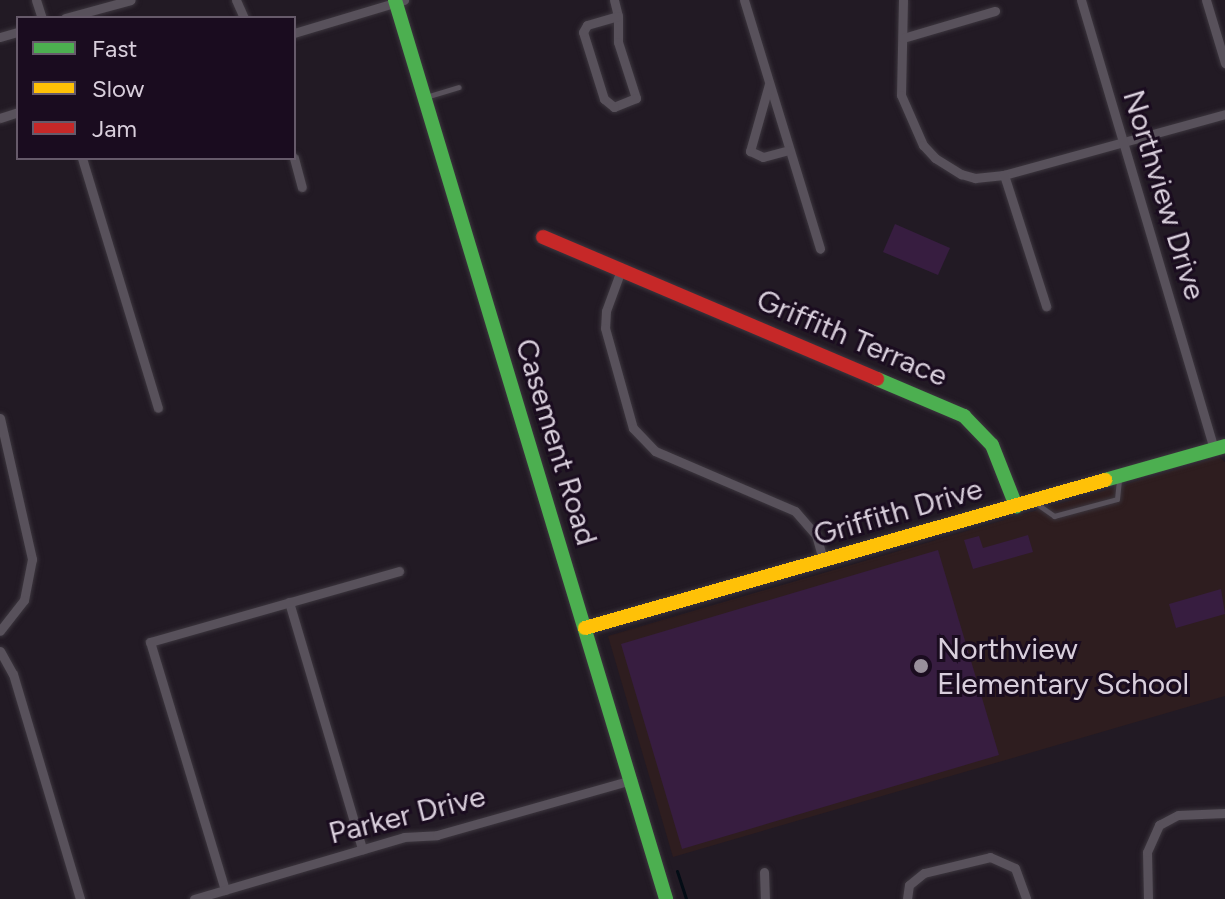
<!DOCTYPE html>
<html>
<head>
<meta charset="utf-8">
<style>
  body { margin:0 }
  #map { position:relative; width:1225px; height:899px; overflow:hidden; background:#221a24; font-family:Figtree,sans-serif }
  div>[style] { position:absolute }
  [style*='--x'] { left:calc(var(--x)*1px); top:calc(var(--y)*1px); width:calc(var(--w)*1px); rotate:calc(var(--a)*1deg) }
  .commercial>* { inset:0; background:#2e1d1f }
  .green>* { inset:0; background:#371d40 }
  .stream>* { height:3px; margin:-1.5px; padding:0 1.5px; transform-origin:1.5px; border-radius:1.5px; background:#030c15 }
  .roads { filter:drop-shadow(0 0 2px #3c363e) drop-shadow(0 0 2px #3c363e) }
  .lane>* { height:5px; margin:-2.5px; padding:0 2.5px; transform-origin:2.5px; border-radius:2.5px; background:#58515b }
  .street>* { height:9px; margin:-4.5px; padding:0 4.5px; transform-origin:4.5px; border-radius:4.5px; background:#58515b }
  .fast>* { height:14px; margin:-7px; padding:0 7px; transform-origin:7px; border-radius:7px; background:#4caf50 }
  .slow>* { height:14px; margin:-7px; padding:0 7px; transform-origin:7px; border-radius:7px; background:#ffc107 }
  .jam>* { height:14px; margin:-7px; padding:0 7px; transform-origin:7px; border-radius:7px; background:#c62828 }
  .dots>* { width:22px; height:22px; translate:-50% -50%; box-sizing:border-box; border:4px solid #1a0c1f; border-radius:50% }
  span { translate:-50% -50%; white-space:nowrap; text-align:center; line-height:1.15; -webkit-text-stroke:6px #1a0c1f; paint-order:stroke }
  .street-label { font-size:30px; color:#d8cedb }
  .poi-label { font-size:30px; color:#d8cedb }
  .left { translate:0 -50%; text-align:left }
  .legend { position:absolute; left:16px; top:16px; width:280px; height:144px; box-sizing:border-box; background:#1a0c1f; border:2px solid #665a6a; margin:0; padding:10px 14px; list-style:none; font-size:24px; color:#d8cedb }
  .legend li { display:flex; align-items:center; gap:16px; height:40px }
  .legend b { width:40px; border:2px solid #665a6a }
</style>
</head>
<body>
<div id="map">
  <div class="commercial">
    <div style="clip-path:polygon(1219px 457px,1225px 462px,1225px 696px,673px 857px,608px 636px)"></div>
  </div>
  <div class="green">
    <div style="clip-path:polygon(895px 224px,950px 248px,938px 275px,883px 252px)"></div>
    <div style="clip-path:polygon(1028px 535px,1033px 552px,973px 569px,964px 540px,979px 536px,983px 548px)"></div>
    <div style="clip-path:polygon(938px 550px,999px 755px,682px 849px,621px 644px)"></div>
    <div style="clip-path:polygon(1221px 589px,1225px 614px,1176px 628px,1169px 604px)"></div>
  </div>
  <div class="stream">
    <div style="--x:677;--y:871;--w:29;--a:72"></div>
  </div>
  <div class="roads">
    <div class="lane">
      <div style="--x:426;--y:97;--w:34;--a:-17"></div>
      <div style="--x:1037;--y:504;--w:21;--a:35"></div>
      <div style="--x:1054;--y:516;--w:65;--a:-15.1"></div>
      <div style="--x:1117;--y:499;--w:20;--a:-84"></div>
    </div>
    <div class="street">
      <div style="--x:36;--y:0;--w:19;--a:72"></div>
      <div style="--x:236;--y:0;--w:20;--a:66"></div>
      <div style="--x:614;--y:0;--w:16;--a:76"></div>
      <div style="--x:618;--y:16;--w:26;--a:90"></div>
      <div style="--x:618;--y:42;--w:59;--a:72.2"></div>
      <div style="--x:636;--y:98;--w:24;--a:158"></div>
      <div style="--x:614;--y:107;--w:13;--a:-141"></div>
      <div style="--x:604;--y:99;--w:70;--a:-107.4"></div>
      <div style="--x:583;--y:32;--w:8;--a:-60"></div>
      <div style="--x:587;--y:25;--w:32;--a:-16"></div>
      <div style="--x:744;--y:0;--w:260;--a:73"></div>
      <div style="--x:903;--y:0;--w:95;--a:91.2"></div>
      <div style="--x:901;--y:95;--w:55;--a:66.3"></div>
      <div style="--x:923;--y:145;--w:18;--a:47"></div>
      <div style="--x:935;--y:158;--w:31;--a:32"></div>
      <div style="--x:961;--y:174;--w:15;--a:16"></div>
      <div style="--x:975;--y:178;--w:29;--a:-6"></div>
      <div style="--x:1004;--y:175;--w:229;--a:-15.4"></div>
      <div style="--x:1081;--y:0;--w:468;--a:73.5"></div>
      <div style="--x:1206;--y:0;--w:66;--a:73.2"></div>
      <div style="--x:65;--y:18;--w:68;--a:-15.3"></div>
      <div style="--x:294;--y:33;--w:115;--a:-16.7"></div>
      <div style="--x:0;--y:37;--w:19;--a:-16"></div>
      <div style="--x:903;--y:38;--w:96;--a:-16.4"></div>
      <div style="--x:769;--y:84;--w:70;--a:105.8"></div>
      <div style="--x:750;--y:151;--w:14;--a:25"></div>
      <div style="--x:763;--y:157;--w:27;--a:-15"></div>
      <div style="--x:0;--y:118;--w:19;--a:-18"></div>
      <div style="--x:82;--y:158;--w:261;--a:73.1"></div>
      <div style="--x:294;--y:158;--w:30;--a:75"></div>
      <div style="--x:1004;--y:175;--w:138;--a:72.2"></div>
      <div style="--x:621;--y:270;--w:44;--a:110.1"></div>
      <div style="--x:606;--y:311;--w:17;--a:93"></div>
      <div style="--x:605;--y:328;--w:104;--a:74.4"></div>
      <div style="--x:633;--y:428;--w:32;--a:46"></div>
      <div style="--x:655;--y:451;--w:152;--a:23.2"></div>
      <div style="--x:795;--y:511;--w:32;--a:49"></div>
      <div style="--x:816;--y:535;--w:26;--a:74"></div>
      <div style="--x:0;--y:418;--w:145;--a:77.2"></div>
      <div style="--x:32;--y:559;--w:42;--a:101"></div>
      <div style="--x:24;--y:600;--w:39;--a:128"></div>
      <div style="--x:289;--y:602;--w:258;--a:73.5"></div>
      <div style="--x:0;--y:651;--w:26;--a:61"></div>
      <div style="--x:13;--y:674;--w:235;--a:73.4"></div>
      <div style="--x:764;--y:872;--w:27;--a:88"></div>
      <div style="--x:225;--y:890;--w:259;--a:-106.8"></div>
      <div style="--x:150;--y:642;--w:259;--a:-15.9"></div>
      <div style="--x:194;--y:899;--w:219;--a:-16.4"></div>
      <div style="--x:404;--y:837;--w:33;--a:-3"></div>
      <div style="--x:437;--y:835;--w:203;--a:-15.8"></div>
      <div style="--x:907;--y:899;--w:14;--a:-82"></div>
      <div style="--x:909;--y:885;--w:19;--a:-39"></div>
      <div style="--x:924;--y:873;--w:68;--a:-13.6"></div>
      <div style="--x:990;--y:857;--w:27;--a:24"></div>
      <div style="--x:1015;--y:868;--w:33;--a:70"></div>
      <div style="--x:1148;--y:899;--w:47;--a:-91.2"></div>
      <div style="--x:1147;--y:852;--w:30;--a:-66"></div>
      <div style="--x:1159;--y:825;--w:21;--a:-28"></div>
      <div style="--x:1178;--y:815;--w:47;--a:-2.4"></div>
    </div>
    <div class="fast">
      <div style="--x:395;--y:0;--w:939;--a:73.22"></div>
      <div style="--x:877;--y:379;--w:95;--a:23"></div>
      <div style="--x:964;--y:416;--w:40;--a:46"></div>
      <div style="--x:992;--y:445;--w:66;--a:68.5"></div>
      <div style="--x:1105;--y:480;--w:125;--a:-15.8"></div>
    </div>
    <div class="slow">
      <div style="--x:585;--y:628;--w:541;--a:-15.89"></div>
    </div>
    <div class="jam">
      <div style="--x:543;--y:237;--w:363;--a:23"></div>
    </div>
  </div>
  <div class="dots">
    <div style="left:921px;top:666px;background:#988f9b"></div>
  </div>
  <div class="street-label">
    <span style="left:1164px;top:195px;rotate:73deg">Northview Drive</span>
    <span style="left:852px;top:338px;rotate:23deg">Griffith Terrace</span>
    <span style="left:556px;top:442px;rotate:73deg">Casement Road</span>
    <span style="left:898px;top:512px;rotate:-16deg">Griffith Drive</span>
    <span style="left:407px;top:815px;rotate:-14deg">Parker Drive</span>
  </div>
  <div class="poi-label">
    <span class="left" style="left:937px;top:666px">Northview<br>Elementary School</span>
  </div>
  <ul class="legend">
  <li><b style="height:10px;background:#4caf50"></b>Fast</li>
  <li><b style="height:10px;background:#ffc107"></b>Slow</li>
  <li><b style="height:10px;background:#c62828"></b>Jam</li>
  </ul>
</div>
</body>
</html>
